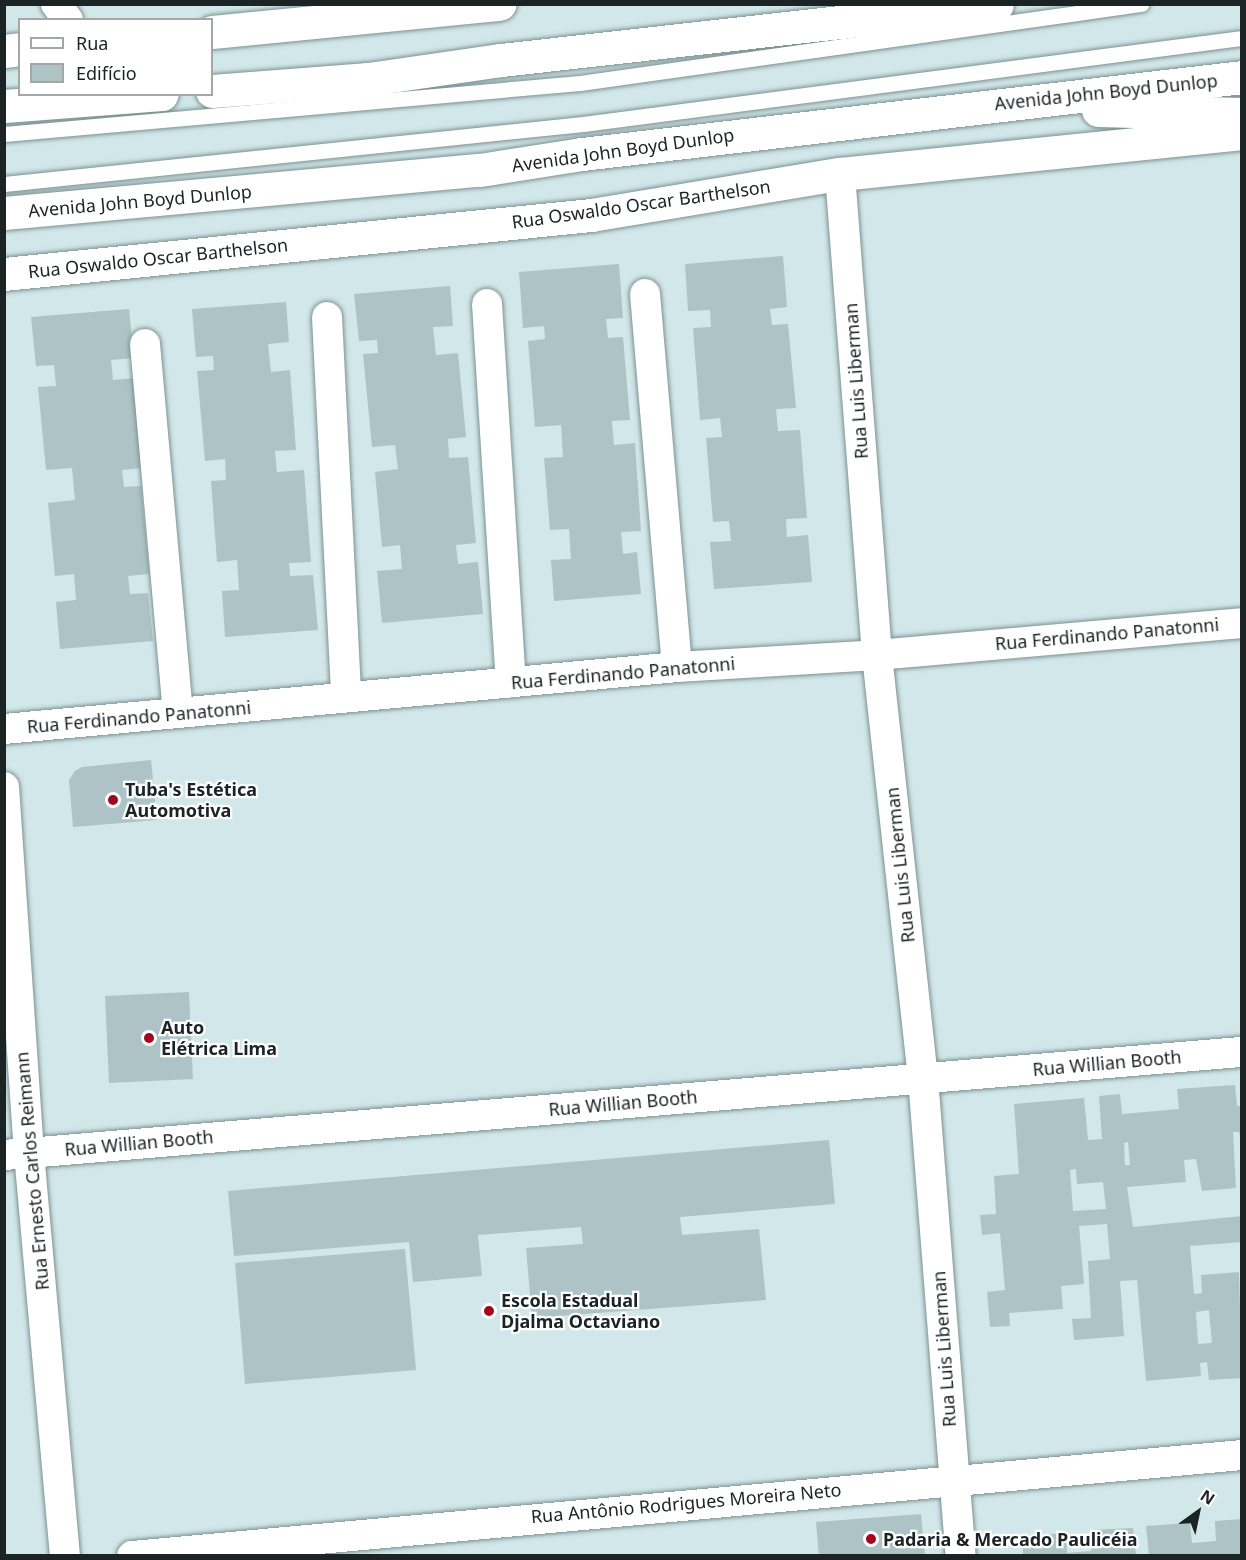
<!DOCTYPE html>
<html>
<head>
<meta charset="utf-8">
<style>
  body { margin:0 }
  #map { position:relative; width:1246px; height:1560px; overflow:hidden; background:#d2e7e9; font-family:"Noto Sans",sans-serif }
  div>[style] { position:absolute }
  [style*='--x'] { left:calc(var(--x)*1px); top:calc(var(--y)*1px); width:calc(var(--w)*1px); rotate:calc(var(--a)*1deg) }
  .building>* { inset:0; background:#aec3c5 }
  .roads { filter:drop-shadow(0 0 2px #7d9193) drop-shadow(0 0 2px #7d9193) }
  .service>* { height:15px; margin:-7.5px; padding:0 7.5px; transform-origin:7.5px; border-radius:7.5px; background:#fff }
  .minor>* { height:30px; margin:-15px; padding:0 15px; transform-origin:15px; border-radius:15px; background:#fff }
  .tertiary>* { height:33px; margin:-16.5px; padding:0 16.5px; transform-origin:16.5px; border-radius:16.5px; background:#fff }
  .primary>* { height:33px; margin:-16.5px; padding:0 16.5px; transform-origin:16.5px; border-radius:16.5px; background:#fff }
  .dots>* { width:16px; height:16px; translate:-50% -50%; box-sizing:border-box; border:3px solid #fff; border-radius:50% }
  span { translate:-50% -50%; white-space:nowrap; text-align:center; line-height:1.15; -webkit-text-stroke:4.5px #fff; paint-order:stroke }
  .street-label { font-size:18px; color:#1b2324 }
  .poi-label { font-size:18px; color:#1b2324; font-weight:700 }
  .left { translate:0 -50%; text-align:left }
  .frame { position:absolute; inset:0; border:6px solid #1b2324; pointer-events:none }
  .legend { position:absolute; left:18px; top:18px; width:195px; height:78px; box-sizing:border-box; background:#fff; border:2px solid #a4a7a7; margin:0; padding:8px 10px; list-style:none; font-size:18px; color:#1b2324 }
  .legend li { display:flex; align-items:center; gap:12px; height:30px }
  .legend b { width:30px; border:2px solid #a4a7a7 }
  .north { position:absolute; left:1168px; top:1482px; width:60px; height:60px; -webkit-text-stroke:4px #fff; paint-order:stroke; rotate:33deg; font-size:16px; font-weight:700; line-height:24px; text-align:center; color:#1b2324 }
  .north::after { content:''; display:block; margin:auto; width:21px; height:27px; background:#1b2324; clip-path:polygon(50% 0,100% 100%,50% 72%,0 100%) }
</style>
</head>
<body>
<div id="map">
  <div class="building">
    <div style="clip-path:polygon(783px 256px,787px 307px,770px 309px,772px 325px,788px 324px,796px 408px,776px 409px,778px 431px,800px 430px,807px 518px,786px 519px,787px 537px,808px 535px,812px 582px,714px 589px,710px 542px,731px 541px,729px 521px,713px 522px,706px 438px,722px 437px,720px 418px,700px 420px,693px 328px,711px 327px,710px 310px,688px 311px,685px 264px)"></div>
    <div style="clip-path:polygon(619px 264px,623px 318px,606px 319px,608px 338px,623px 337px,630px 420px,612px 421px,614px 445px,635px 443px,641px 531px,621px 532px,623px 554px,637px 552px,641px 594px,554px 601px,551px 560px,571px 559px,569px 529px,550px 530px,544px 458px,563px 457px,561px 425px,535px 427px,528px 341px,545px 339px,544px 326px,523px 328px,519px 272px)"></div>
    <div style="clip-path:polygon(450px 286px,453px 326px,433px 327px,436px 355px,458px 353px,466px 437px,448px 439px,449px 458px,468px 457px,476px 543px,456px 545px,458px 564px,478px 562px,483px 614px,382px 623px,377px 571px,402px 569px,400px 545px,382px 547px,375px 472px,398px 469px,395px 445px,372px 447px,363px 354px,378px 353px,377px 340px,359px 341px,354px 294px)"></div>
    <div style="clip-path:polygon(286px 302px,289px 342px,268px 344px,271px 372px,290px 370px,296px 450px,275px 451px,277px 472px,304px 470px,311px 562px,289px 563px,290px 576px,313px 575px,318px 630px,225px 637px,222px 591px,239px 590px,237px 560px,217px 562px,211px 481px,226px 480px,225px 459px,205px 461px,197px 371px,214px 370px,213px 356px,196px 357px,192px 309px)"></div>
    <div style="clip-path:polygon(129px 309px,134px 358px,111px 360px,113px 380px,135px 378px,143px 468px,122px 470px,124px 487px,141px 486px,149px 574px,128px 576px,130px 594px,148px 593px,153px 641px,60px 649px,56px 602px,76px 600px,74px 574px,55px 576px,48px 503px,75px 500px,72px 468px,46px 470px,38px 387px,56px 386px,54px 365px,36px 366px,31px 317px)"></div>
    <div style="clip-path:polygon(151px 760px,157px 820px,73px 827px,69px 780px,75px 771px,82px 767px)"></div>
    <div style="clip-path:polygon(189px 992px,193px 1079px,109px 1083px,105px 996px)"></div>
    <div style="clip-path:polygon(evenodd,1235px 1085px,1237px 1106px,1242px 1106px,1242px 1143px,1239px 1132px,1233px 1132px,1236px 1188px,1202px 1191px,1196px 1159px,1184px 1160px,1186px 1182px,1127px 1187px,1133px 1227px,1242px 1216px,1242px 1242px,1190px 1246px,1194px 1294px,1202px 1293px,1201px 1275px,1239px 1272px,1242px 1378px,1209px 1380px,1207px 1362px,1200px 1363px,1201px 1376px,1146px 1381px,1137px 1280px,1120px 1281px,1124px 1336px,1074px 1340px,1072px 1319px,1091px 1318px,1088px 1261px,1110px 1259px,1107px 1224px,1079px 1226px,1084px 1284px,1061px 1286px,1063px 1309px,1009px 1313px,1010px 1326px,990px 1327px,987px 1292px,1005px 1290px,1000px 1233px,982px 1235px,980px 1215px,996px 1214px,994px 1176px,1019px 1174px,1014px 1104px,1084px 1098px,1088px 1140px,1102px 1139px,1099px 1096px,1120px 1094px,1122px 1114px,1179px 1109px,1177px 1089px,1235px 1085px,1128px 1142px,1130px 1165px,1125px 1165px,1124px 1143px,1128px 1142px,1235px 1085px,1076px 1169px,1077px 1184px,1103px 1182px,1106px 1209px,1073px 1211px,1070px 1170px,1076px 1169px,1235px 1085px,1209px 1310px,1212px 1343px,1198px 1344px,1196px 1312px,1209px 1310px)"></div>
    <div style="clip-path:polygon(829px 1140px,835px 1204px,680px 1217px,682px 1235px,759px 1229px,766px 1300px,532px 1318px,526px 1248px,583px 1244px,581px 1227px,478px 1235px,482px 1276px,413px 1282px,409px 1242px,234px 1256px,228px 1191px)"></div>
    <div style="clip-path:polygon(405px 1249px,416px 1370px,245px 1384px,235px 1263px)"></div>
    <div style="clip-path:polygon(921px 1514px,925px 1556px,819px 1556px,816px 1522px)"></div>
    <div style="clip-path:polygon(1242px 1519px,1242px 1556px,1149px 1556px,1146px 1526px,1190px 1523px,1192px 1543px,1216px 1541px,1215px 1521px)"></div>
    <div style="clip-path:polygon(1133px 1528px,1136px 1556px,1023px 1556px,1022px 1536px,1066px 1533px,1067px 1553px,1091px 1551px,1090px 1530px)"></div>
  </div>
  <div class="roads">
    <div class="service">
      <div style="--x:4;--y:134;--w:578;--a:-5.06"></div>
      <div style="--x:580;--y:83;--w:567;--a:-8.02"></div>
      <div style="--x:4;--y:184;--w:582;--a:-5.92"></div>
      <div style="--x:583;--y:124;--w:665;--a:-7.44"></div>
    </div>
    <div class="minor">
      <div style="--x:56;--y:4;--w:20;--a:53"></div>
      <div style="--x:840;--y:174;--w:482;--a:85.6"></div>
      <div style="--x:877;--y:655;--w:425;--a:83.8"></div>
      <div style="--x:923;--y:1078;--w:480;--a:85.5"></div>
      <div style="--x:645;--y:294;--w:374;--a:85.1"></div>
      <div style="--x:487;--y:304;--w:379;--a:86.4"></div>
      <div style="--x:327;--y:317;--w:380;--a:87.1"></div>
      <div style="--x:145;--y:344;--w:370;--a:84.9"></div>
      <div style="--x:4;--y:729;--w:676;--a:-5.26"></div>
      <div style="--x:677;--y:667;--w:200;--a:-3.4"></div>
      <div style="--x:877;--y:655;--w:366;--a:-5"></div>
      <div style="--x:4;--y:787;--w:367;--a:86.1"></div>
      <div style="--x:29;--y:1153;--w:405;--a:84.9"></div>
      <div style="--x:4;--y:1155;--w:1242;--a:-4.76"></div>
      <div style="--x:132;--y:1556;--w:1115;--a:-5.2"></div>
    </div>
    <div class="tertiary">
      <div style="--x:212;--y:32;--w:289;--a:-5.6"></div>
      <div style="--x:4;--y:51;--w:16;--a:-7"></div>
      <div style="--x:4;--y:274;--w:590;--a:-5.74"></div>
      <div style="--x:591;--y:215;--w:252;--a:-9.4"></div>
      <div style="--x:840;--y:174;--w:404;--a:-5.8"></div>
    </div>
    <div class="primary">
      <div style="--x:212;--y:91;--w:157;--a:-4.4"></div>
      <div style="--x:369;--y:79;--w:133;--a:-8.2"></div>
      <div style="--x:501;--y:60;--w:499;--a:-6.4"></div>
      <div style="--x:4;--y:106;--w:158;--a:-4.3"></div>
      <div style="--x:1098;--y:110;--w:144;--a:1.6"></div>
      <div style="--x:4;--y:213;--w:478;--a:-5.2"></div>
      <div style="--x:480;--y:170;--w:103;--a:-8.9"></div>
      <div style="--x:582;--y:154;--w:664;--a:-6.65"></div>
    </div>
  </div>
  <div class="dots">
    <div style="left:113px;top:800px;background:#a3071e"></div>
    <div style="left:149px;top:1038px;background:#a3071e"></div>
    <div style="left:489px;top:1311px;background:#a3071e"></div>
    <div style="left:871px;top:1539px;background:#a3071e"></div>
  </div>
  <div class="street-label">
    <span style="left:1106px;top:92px;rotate:-6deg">Avenida John Boyd Dunlop</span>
    <span style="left:623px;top:150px;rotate:-8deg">Avenida John Boyd Dunlop</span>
    <span style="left:140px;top:201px;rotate:-5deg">Avenida John Boyd Dunlop</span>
    <span style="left:641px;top:204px;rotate:-8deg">Rua Oswaldo Oscar Barthelson</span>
    <span style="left:158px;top:258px;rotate:-6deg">Rua Oswaldo Oscar Barthelson</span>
    <span style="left:856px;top:381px;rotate:-94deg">Rua Luis Liberman</span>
    <span style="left:1107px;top:634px;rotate:-5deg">Rua Ferdinando Panatonni</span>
    <span style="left:623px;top:673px;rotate:-5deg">Rua Ferdinando Panatonni</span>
    <span style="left:139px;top:717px;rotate:-5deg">Rua Ferdinando Panatonni</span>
    <span style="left:900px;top:865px;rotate:-96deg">Rua Luis Liberman</span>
    <span style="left:1107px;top:1063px;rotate:-5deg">Rua Willian Booth</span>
    <span style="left:623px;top:1103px;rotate:-5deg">Rua Willian Booth</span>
    <span style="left:139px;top:1143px;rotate:-5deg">Rua Willian Booth</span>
    <span style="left:32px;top:1171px;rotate:-95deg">Rua Ernesto Carlos Reimann</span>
    <span style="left:944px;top:1349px;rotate:-94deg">Rua Luis Liberman</span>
    <span style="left:686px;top:1503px;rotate:-5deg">Rua Antônio Rodrigues Moreira Neto</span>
  </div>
  <div class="poi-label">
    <span class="left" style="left:125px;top:800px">Tuba's Estética<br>Automotiva</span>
    <span class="left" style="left:161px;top:1038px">Auto<br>Elétrica Lima</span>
    <span class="left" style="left:501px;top:1311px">Escola Estadual<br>Djalma Octaviano</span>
    <span class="left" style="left:883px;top:1539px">Padaria &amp; Mercado Paulicéia</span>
  </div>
  <div class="frame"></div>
  <ul class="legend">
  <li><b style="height:8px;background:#fff"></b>Rua</li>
  <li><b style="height:16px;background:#aec3c5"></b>Edifício</li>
  </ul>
  <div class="north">N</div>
</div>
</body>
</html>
